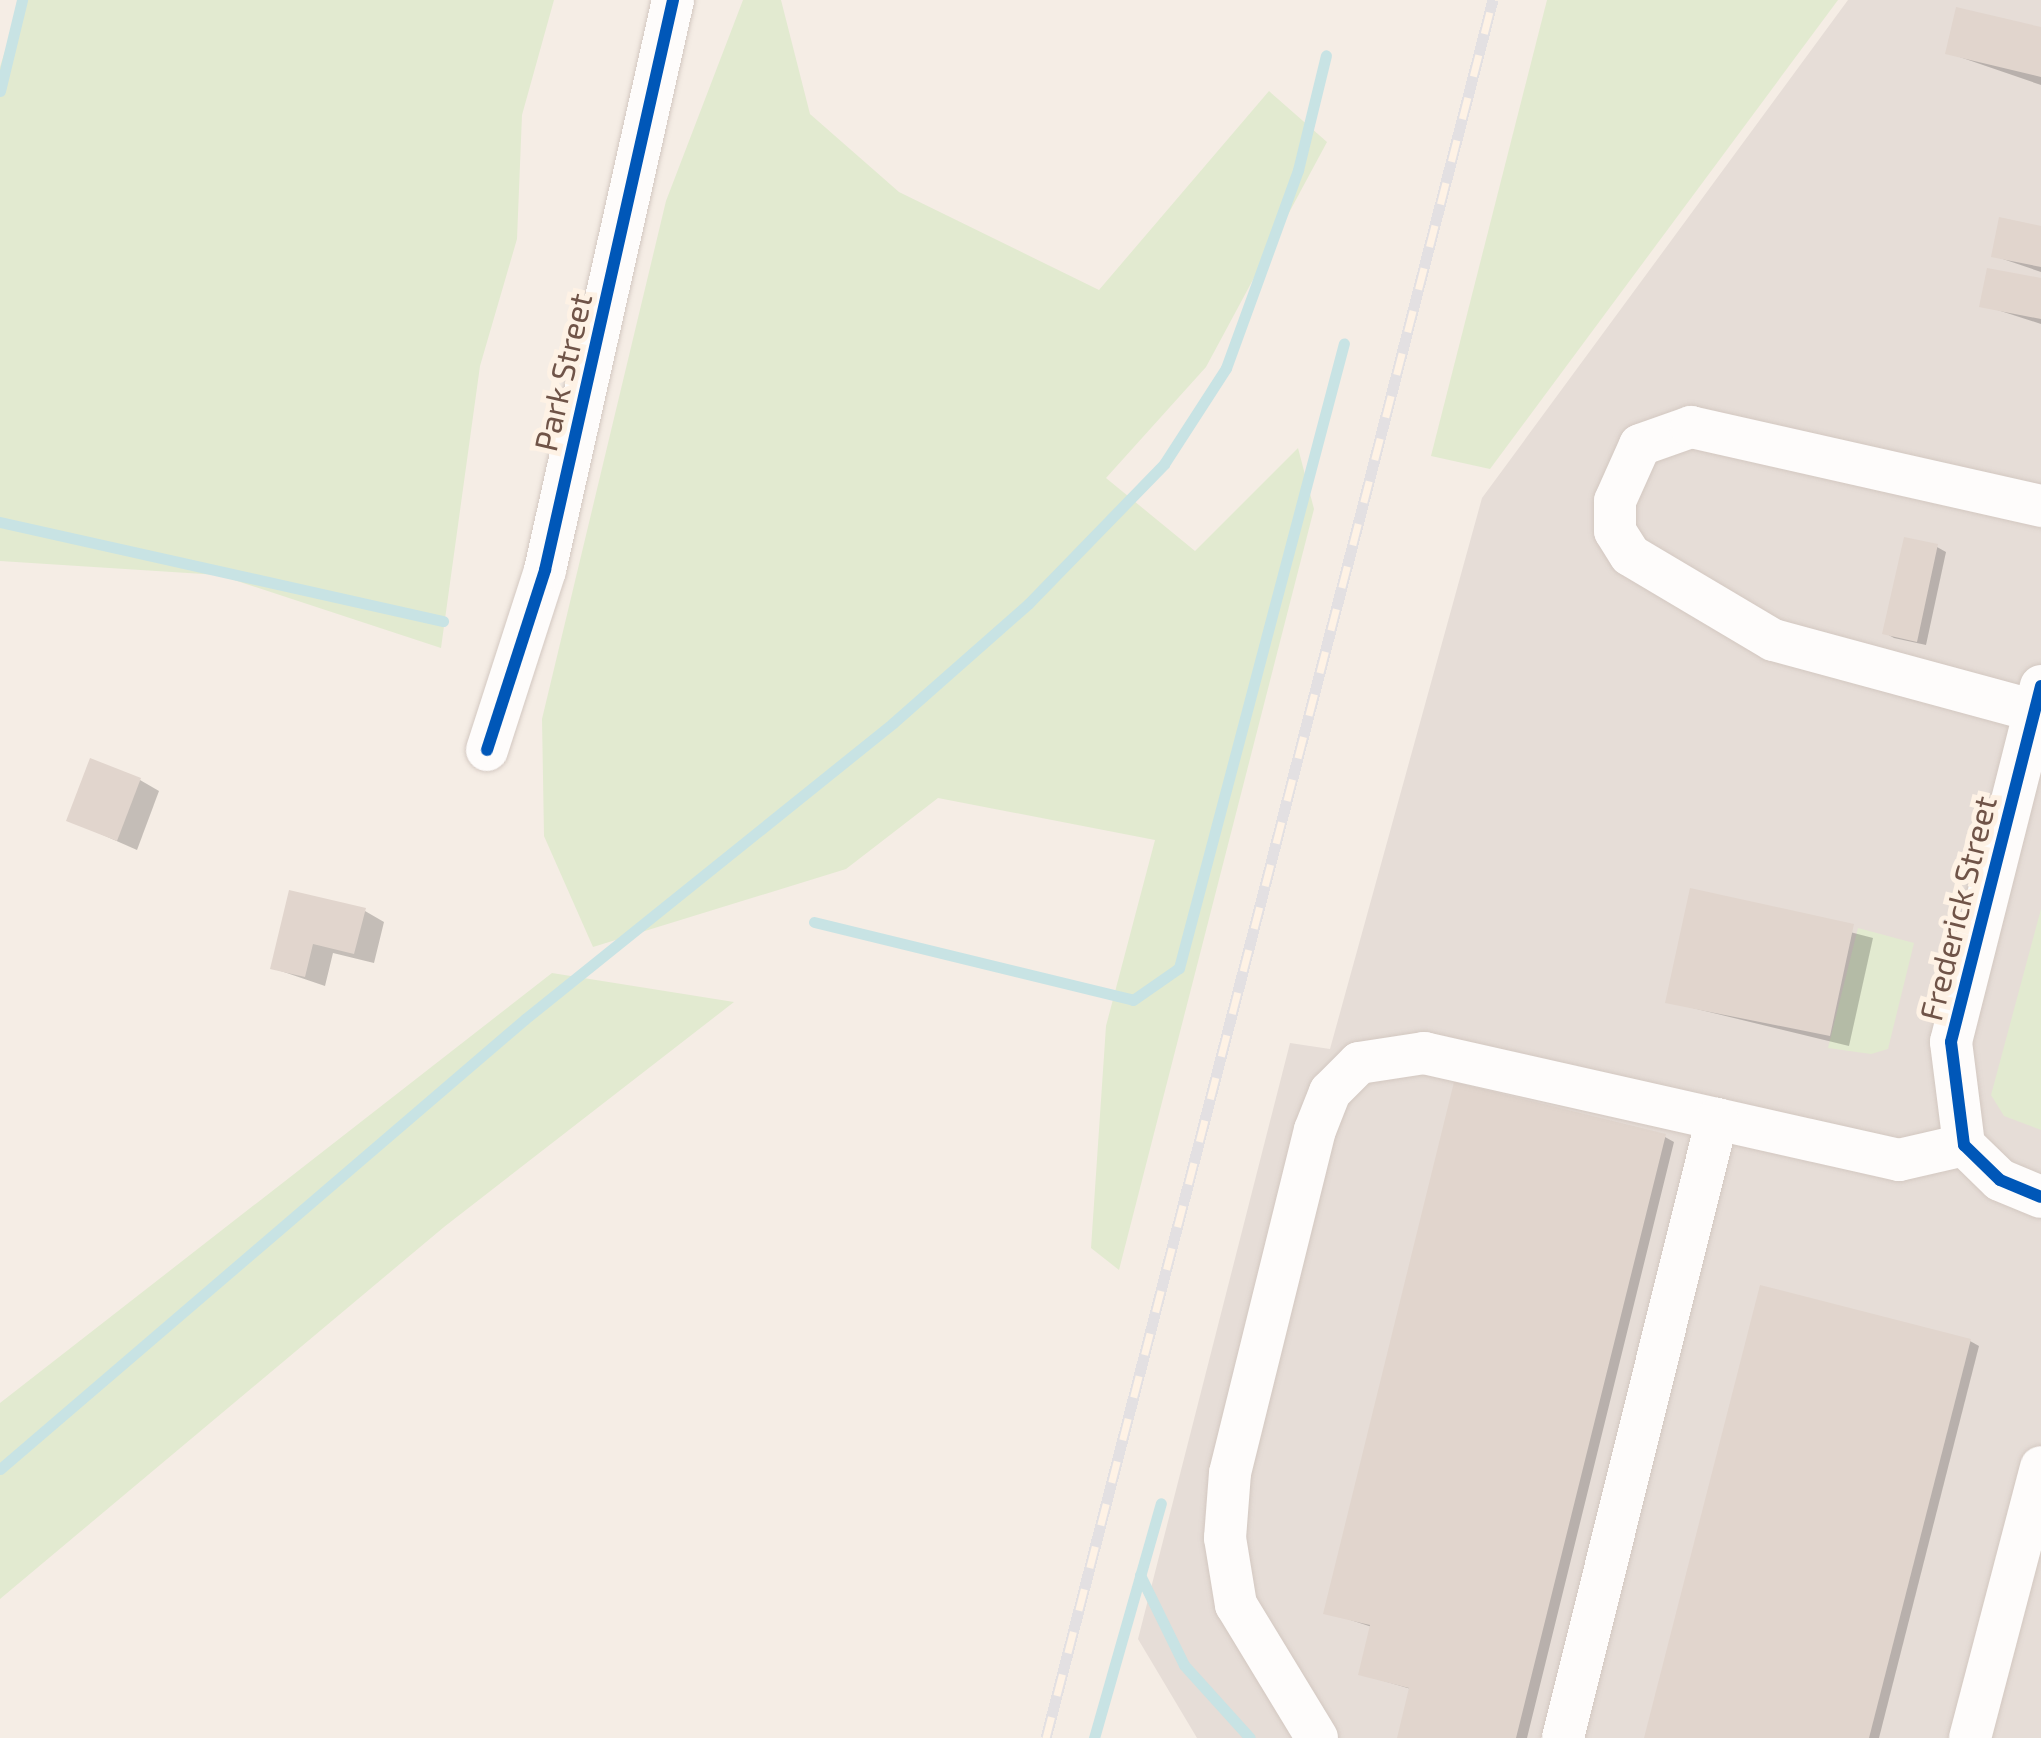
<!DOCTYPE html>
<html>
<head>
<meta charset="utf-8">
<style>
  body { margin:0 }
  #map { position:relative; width:2041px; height:1738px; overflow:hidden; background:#f5ede5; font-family:"Exo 2",sans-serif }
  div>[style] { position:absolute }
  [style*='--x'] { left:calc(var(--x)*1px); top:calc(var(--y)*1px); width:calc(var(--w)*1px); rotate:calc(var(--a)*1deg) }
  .industrial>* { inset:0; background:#e6ddd7 }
  .green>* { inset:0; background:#e2ead0 }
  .shadow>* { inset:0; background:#0003 }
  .stream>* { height:11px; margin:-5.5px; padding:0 5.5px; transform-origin:5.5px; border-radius:5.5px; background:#c8e3e4 }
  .building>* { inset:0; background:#e1d5cd }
  .roads { filter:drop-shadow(0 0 2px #d3c8c1) drop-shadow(0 0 2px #d3c8c1) }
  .minor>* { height:42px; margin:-21px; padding:0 21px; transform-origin:21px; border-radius:21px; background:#fefcfb }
  .rail>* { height:11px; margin-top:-5.5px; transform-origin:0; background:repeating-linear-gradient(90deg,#fef2e5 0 22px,#e3e0e2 0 44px); box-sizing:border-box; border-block:2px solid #e3e0e2 }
  .cycleway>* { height:12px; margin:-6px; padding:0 6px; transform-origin:6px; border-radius:6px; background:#0057b8 }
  span { translate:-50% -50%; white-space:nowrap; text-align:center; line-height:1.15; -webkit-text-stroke:10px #fef2e5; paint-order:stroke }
  .street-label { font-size:32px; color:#705448 }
</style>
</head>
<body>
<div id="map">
  <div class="industrial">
    <div style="clip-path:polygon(1848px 0,2041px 0,2041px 1738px,1197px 1738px,1138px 1639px,1290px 1043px,1330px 1049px,1482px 498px)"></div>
  </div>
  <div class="green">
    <div style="clip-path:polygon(21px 0,554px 0,522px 115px,517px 239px,480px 366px,441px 648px,219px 575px,0 561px,0 67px)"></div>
    <div style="clip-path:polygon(743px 0,781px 0,810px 114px,899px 192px,1099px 290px,1269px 91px,1327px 142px,1206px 367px,1106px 478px,1195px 551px,1298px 448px,1314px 509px,1119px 1270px,1091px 1248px,1106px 1026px,1155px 840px,938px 798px,846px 869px,593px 947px,544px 836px,542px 719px,666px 201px)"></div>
    <div style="clip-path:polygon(1547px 0,1838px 0,1490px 469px,1431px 456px)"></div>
    <div style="clip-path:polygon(2041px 909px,2041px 1130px,2004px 1116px,1991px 1095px)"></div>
    <div style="clip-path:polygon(1858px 928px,1914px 943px,1888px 1049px,1871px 1054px,1828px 1048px)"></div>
    <div style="clip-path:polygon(552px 973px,734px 1002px,444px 1227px,0 1599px,0 1403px)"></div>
  </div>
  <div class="shadow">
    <div style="clip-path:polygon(2041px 29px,2041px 85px,1948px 53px)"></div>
    <div style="clip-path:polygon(2041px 228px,2041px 272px,1994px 256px)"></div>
    <div style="clip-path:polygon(2041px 281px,2041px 324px,1982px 305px)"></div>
    <div style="clip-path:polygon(1937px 547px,1946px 552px,1926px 645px,1894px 638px,1885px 633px)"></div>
    <div style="clip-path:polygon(140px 780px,159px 791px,137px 850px,69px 820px)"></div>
    <div style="clip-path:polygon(1692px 891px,1873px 938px,1849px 1046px,1668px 1002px)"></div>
    <div style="clip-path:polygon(365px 911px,384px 922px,374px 963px,333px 953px,325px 986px,272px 968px)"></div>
    <div style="clip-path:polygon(1665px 1137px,1674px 1142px,1527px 1738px,1400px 1738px,1411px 1689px,1360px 1674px,1372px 1627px,1326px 1612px)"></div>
    <div style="clip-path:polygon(1970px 1341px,1979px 1346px,1879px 1738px,1647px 1738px)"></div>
  </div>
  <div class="stream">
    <div style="--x:0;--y:91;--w:94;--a:-76.4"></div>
    <div style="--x:0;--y:522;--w:454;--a:12.6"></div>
    <div style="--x:814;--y:922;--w:328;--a:13.7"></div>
    <div style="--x:1133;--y:1000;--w:56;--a:-34.8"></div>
    <div style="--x:1179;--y:968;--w:646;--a:-75.21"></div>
    <div style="--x:0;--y:1469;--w:691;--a:-40.6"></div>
    <div style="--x:525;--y:1019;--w:472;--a:-38.8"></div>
    <div style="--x:893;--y:723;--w:181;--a:-41.4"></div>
    <div style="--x:1029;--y:603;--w:194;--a:-45.8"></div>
    <div style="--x:1164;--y:464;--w:114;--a:-57.1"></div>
    <div style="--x:1226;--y:368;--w:211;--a:-70"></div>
    <div style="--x:1298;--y:170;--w:118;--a:-76.3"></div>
    <div style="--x:1140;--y:1575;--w:100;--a:63.9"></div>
    <div style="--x:1184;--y:1665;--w:98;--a:47.9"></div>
    <div style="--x:1094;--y:1738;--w:244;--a:-74.1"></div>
  </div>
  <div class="building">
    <div style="clip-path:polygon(1956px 7px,2041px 27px,2041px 77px,1945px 54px)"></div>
    <div style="clip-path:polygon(1999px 217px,2041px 226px,2041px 267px,1991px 257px)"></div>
    <div style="clip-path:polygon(1987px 268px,2041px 278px,2041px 319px,1979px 307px)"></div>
    <div style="clip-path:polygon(1904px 537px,1938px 544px,1917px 642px,1882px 634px)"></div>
    <div style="clip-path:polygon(90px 758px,141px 778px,117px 841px,66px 821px)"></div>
    <div style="clip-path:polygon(1690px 888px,1854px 924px,1830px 1036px,1665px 1003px)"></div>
    <div style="clip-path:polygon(289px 890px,366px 908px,354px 954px,313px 944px,305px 977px,270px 969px)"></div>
    <div style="clip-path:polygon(1454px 1082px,1666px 1134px,1516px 1738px,1397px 1738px,1409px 1688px,1358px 1675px,1370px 1625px,1323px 1614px)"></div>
    <div style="clip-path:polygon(1760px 1285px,1971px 1339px,1869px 1738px,1644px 1738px)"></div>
  </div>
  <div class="roads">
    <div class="minor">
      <div style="--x:2041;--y:686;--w:367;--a:104.2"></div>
      <div style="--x:1951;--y:1042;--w:104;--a:82.8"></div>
      <div style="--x:1964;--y:1145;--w:50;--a:44.2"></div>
      <div style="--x:2000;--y:1180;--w:44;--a:22.5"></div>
      <div style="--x:2035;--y:711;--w:271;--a:-164.8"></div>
      <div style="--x:1773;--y:640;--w:166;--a:-149.3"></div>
      <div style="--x:1630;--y:555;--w:28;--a:-122"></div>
      <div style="--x:1615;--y:531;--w:30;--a:-90"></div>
      <div style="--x:1615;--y:501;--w:61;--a:-65.9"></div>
      <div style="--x:1640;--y:445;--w:54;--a:-19.4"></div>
      <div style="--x:1691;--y:427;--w:359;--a:12.7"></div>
      <div style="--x:487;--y:750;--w:189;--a:-72.1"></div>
      <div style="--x:545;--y:570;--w:584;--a:-77.34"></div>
      <div style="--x:1317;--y:1738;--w:156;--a:-121.3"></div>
      <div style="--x:1236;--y:1605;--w:68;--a:-99.3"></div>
      <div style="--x:1225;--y:1538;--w:65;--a:-85.6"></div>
      <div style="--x:1230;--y:1473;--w:353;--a:-76.1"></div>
      <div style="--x:1315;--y:1130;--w:41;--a:-68.5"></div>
      <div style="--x:1330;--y:1092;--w:41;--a:-45"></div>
      <div style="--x:1359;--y:1063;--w:66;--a:-8.7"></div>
      <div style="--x:1424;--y:1053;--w:487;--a:12.7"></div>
      <div style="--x:1899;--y:1160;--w:67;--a:-13"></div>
      <div style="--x:1563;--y:1738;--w:638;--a:-76.03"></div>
      <div style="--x:1970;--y:1738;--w:280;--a:-75.3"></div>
    </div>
  </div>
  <div class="rail">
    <div style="--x:1046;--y:1738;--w:1795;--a:-75.58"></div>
  </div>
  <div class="cycleway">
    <div style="--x:2041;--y:686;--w:367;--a:104.2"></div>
    <div style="--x:1951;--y:1042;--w:104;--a:82.8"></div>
    <div style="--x:1964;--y:1145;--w:50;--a:44.2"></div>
    <div style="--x:2000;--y:1180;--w:44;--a:22.5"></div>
    <div style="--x:487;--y:750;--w:189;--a:-72.1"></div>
    <div style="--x:545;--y:570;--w:584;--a:-77.34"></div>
  </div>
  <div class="street-label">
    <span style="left:562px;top:372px;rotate:-77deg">Park Street</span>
    <span style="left:1957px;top:908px;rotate:-76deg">Frederick Street</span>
  </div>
</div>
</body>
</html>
